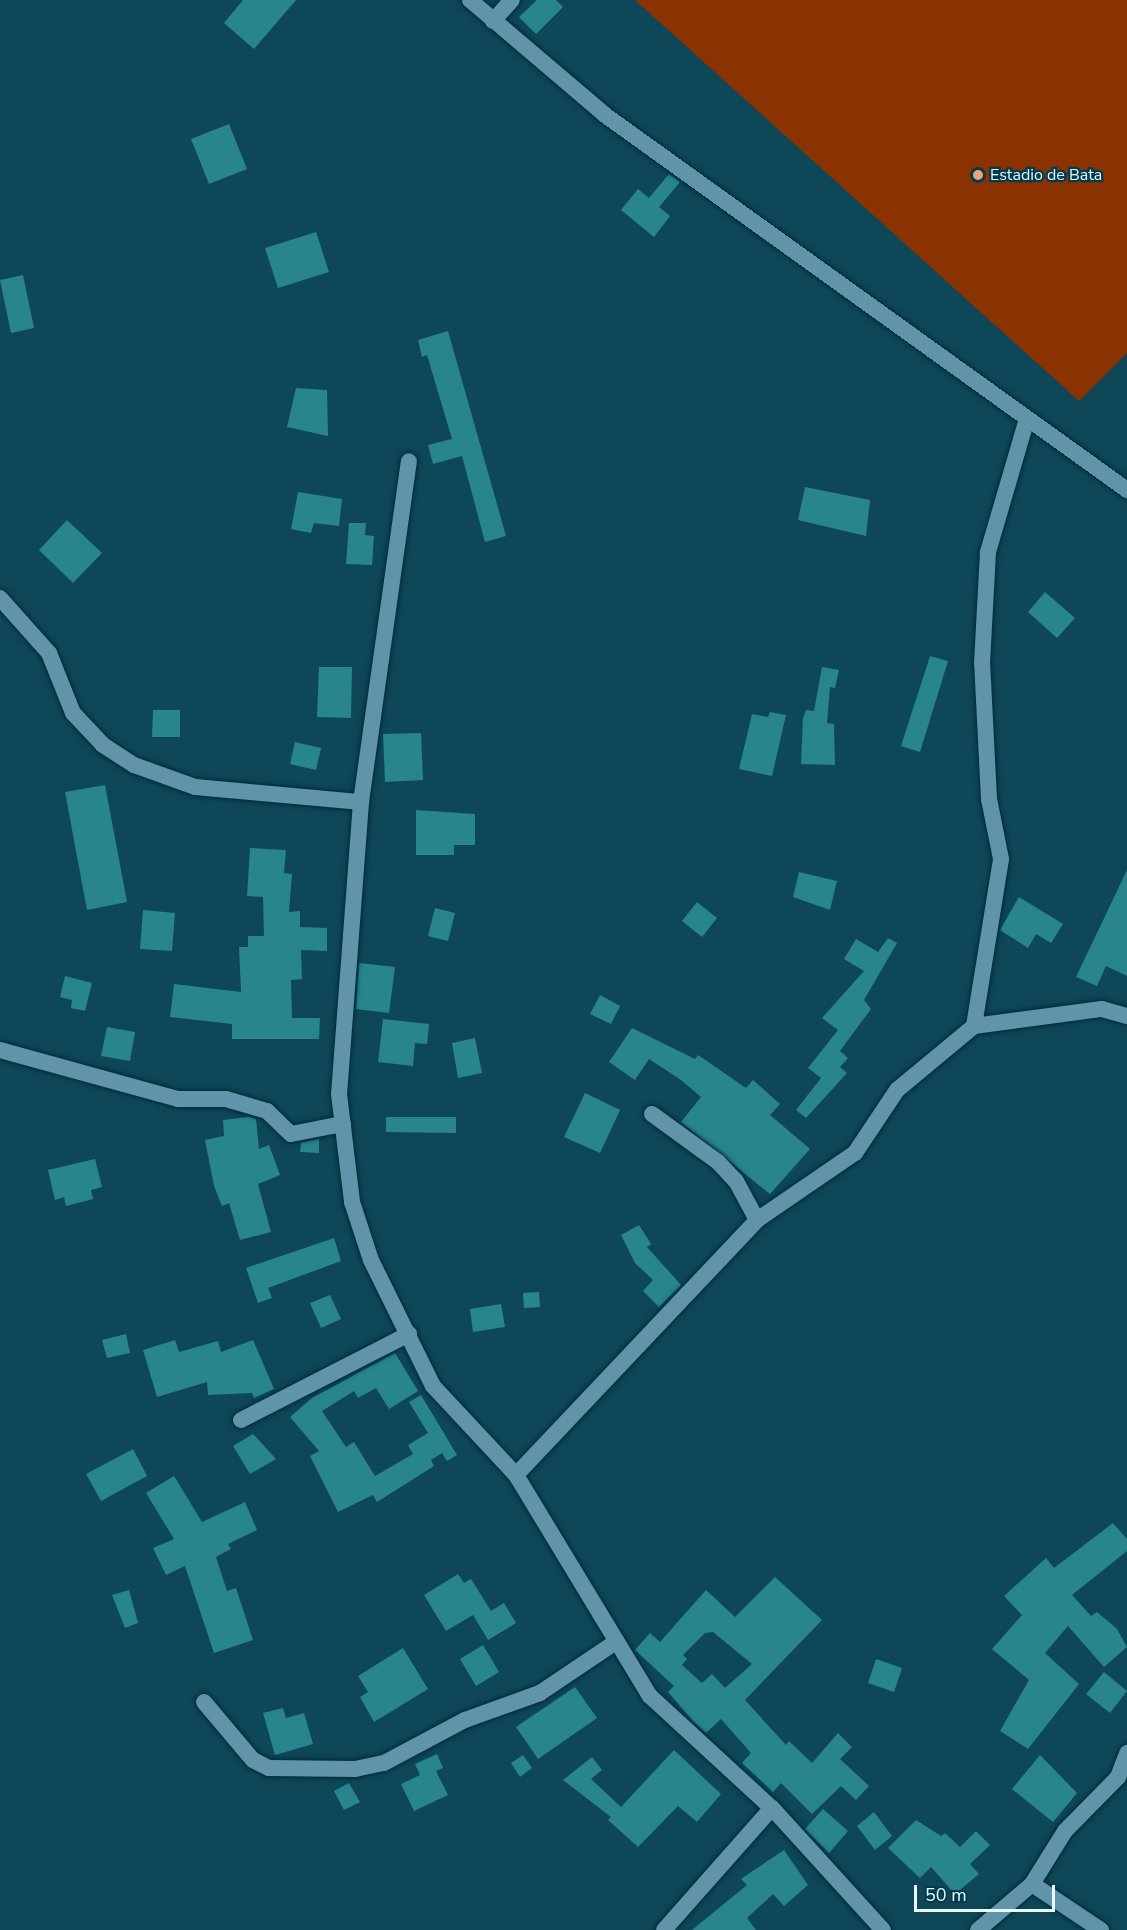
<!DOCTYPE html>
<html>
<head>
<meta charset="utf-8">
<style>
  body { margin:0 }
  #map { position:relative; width:1127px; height:1930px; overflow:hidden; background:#0e4758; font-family:"Nunito Sans",sans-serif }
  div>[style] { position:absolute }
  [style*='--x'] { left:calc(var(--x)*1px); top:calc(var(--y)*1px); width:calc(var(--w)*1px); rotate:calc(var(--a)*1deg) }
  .green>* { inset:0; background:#8a3200 }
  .building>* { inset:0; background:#28858d }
  .roads { filter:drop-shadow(0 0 2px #002c38) drop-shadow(0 0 2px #002c38) }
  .minor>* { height:16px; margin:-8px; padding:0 8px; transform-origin:8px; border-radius:8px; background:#6094a8 }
  .dots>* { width:16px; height:16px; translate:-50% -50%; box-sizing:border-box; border:3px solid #003c4d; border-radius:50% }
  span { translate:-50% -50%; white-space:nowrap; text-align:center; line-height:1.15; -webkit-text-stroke:4.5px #003c4d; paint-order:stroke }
  .poi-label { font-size:16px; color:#e8f8fe }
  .left { translate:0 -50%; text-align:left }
  .scale { position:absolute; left:914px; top:1885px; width:141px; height:27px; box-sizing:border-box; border:3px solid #e8f8fe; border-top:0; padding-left:8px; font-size:18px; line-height:21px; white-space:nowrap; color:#e8f8fe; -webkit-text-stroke:4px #003c4d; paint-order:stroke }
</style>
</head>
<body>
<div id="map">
  <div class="green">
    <div style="clip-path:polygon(635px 0,1127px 0,1127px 353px,1079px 401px)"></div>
  </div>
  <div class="building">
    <div style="clip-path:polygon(243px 0,296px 0,254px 49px,224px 23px)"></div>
    <div style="clip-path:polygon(537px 0,556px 0,563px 7px,536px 34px,519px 17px)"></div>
    <div style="clip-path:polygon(229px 124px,247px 169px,209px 184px,191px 139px)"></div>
    <div style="clip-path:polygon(669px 174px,680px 182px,659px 207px,670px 216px,654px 237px,621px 210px,638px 189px,649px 198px)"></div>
    <div style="clip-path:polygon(316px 232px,329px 272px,278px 288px,265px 248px)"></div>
    <div style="clip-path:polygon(23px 275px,34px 328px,11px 333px,0 280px)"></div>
    <div style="clip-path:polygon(448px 331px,506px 536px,485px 542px,462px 456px,433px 464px,428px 445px,452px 439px,427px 355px,422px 357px,418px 340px)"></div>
    <div style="clip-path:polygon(296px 388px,327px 390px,328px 436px,287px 427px)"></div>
    <div style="clip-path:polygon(805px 487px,870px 500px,866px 536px,798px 520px)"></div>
    <div style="clip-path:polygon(298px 492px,342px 499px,339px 526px,314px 523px,311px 533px,291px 529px)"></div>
    <div style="clip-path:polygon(67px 520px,102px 553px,73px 583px,39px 550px)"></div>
    <div style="clip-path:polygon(349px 523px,366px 523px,365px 535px,374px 536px,372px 565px,346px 564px)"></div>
    <div style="clip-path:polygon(1045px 592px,1075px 618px,1057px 638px,1028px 612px)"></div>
    <div style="clip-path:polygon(930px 656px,948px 661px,920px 752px,901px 746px)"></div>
    <div style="clip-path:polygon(319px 667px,352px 667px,351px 718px,317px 717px)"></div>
    <div style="clip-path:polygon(822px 667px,839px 670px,835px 688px,830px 687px,827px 723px,834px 724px,835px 765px,801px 764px,803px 718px,806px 710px,814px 711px)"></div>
    <div style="clip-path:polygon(153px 710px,180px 710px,180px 737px,152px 737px)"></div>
    <div style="clip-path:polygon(770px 712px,786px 715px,772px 776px,739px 769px,752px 714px,768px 717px)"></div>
    <div style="clip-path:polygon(421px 733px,423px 780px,385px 782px,383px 734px)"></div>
    <div style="clip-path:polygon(295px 742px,321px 748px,316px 770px,290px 764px)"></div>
    <div style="clip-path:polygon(105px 785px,127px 902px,87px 910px,65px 792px)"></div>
    <div style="clip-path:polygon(416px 810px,475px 814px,475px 845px,454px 845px,454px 855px,416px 855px)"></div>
    <div style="clip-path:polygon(250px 848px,286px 850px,284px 873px,292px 874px,289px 912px,300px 911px,300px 927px,327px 928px,327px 951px,301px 950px,302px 979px,291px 980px,292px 1018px,320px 1018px,319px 1039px,232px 1039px,232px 1024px,170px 1017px,174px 984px,241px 992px,239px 947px,248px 947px,248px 936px,264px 936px,263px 897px,247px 896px)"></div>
    <div style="clip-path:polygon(1127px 870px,1127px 976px,1106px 966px,1097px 986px,1076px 977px)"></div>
    <div style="clip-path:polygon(799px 872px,837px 881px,830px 910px,793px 897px)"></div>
    <div style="clip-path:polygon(1019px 897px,1063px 924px,1051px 943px,1036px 934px,1028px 948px,1000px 930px)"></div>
    <div style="clip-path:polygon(697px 902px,717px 918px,702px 937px,682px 921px)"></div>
    <div style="clip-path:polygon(435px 908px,455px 913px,448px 941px,428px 936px)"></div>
    <div style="clip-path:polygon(143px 910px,175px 913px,172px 951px,140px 949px)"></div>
    <div style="clip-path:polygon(888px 938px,897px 943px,864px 1000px,871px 1009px,840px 1051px,848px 1058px,840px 1067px,847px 1073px,806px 1118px,796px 1110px,821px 1078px,808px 1068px,838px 1030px,822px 1018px,864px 971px,844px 959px,856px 939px,878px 952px)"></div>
    <div style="clip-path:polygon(359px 963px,395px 967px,389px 1013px,356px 1009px)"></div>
    <div style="clip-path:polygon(65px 976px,92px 983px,85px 1011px,71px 1008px,72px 1000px,60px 997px)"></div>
    <div style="clip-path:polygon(600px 995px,620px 1006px,611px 1024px,590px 1014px)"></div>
    <div style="clip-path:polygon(383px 1019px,429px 1024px,427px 1044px,415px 1043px,413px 1066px,378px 1062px)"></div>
    <div style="clip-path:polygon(107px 1027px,135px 1032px,130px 1061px,101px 1056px)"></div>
    <div style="clip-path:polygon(632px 1028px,695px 1059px,698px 1055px,746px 1088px,753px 1080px,780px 1104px,770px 1115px,810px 1149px,770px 1194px,681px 1122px,701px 1097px,681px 1080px,649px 1059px,635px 1080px,609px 1062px)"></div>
    <div style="clip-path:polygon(475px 1038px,482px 1073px,458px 1078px,452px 1043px)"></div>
    <div style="clip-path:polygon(585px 1093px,620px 1110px,600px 1153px,564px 1137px)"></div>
    <div style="clip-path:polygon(249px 1117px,256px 1119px,259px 1149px,269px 1145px,280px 1175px,258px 1184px,271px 1232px,240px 1240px,229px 1203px,222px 1206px,214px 1186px,205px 1140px,224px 1136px,223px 1120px)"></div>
    <div style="clip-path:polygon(386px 1117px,456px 1117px,456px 1133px,386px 1132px)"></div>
    <div style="clip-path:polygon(319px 1139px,319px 1153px,300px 1152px,301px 1143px)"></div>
    <div style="clip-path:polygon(95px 1159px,102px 1187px,91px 1190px,93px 1199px,66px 1206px,64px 1197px,55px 1200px,48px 1170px)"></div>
    <div style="clip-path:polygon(639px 1225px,651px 1244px,647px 1247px,681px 1285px,659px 1307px,643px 1291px,653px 1280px,635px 1263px,621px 1235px)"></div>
    <div style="clip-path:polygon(334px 1238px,341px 1261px,268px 1288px,272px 1298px,258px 1303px,246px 1268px)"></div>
    <div style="clip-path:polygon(539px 1292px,540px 1307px,524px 1308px,523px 1293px)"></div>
    <div style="clip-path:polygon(330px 1295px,341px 1319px,321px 1328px,310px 1303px)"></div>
    <div style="clip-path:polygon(501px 1304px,505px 1327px,473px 1332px,470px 1309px)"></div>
    <div style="clip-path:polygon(126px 1334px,130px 1353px,107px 1358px,102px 1340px)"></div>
    <div style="clip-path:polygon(175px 1340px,179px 1352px,218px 1341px,221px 1352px,253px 1340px,274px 1389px,254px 1398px,252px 1393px,208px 1395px,207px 1382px,157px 1397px,143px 1350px)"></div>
    <div style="clip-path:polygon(395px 1353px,418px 1391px,389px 1409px,376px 1388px,358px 1398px,354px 1391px,322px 1411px,346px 1447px,354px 1442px,375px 1476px,413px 1454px,408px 1445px,428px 1433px,409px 1402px,421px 1395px,457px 1455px,447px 1461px,442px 1453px,431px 1460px,434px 1466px,377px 1502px,373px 1495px,338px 1512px,310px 1456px,319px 1451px,290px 1417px,312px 1398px)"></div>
    <div style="clip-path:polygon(253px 1434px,276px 1459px,250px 1474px,233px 1446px)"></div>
    <div style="clip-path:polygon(133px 1449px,147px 1476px,101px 1501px,86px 1474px)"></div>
    <div style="clip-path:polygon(174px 1476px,202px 1522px,245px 1502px,257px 1530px,228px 1544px,231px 1549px,216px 1557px,227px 1591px,236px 1588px,253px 1640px,214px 1653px,185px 1566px,166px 1575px,153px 1548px,174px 1539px,146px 1493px)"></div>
    <div style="clip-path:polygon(1113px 1523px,1127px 1539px,1127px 1551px,1072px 1595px,1091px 1616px,1097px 1612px,1117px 1629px,1127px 1647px,1104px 1667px,1068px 1626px,1045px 1653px,1079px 1684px,1028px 1749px,1000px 1731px,1029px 1680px,992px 1649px,1022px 1615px,1004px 1596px,1046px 1558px,1054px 1568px)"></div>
    <div style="clip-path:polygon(458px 1574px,464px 1583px,471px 1579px,491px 1611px,504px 1603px,516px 1623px,488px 1640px,473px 1615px,446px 1631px,424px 1595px)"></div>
    <div style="clip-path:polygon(evenodd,775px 1577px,822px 1620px,745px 1700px,786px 1745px,789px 1741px,812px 1763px,838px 1733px,852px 1747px,840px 1759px,869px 1786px,856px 1800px,841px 1786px,812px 1814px,781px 1783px,773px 1792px,742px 1763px,751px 1753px,721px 1719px,706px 1733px,693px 1721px,668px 1692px,674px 1686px,635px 1650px,650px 1633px,660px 1642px,706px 1590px,735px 1617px,775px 1577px,713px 1632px,752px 1664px,725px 1688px,712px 1674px,702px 1683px,682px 1665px,687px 1659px,683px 1655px,705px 1633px,713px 1632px)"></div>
    <div style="clip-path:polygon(129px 1590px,138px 1623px,125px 1628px,112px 1595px)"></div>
    <div style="clip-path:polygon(483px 1645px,499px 1672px,476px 1686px,460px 1659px)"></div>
    <div style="clip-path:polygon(403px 1648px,428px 1689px,374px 1722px,360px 1697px,368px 1692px,358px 1676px)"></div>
    <div style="clip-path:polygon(876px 1659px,902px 1668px,894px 1692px,868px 1683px)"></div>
    <div style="clip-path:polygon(1104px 1672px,1127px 1691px,1110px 1713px,1086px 1694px)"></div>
    <div style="clip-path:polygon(575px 1687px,597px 1718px,538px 1759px,516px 1727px)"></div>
    <div style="clip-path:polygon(283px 1708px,286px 1718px,304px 1713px,313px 1744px,275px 1755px,263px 1713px)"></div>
    <div style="clip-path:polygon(674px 1750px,721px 1794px,697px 1822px,678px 1806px,638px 1847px,608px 1820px,611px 1817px,563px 1780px,592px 1757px,602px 1770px,591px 1779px,621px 1807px)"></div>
    <div style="clip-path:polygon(437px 1754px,443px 1768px,436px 1771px,448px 1795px,414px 1811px,401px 1784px,420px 1775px,415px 1764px)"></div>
    <div style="clip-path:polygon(523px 1755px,532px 1768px,520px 1777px,511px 1763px)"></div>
    <div style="clip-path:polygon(1040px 1755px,1077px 1793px,1053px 1822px,1012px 1789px)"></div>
    <div style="clip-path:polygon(349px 1783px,360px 1802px,344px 1810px,334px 1791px)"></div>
    <div style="clip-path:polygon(823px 1809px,848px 1831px,829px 1853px,805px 1829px)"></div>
    <div style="clip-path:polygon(874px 1812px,892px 1836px,875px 1850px,857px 1826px)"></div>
    <div style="clip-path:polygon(916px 1820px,941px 1836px,945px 1833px,960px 1847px,976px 1831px,990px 1845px,970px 1864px,979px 1874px,955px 1894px,931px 1867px,920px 1878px,888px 1848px)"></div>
    <div style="clip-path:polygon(784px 1850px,808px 1885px,784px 1906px,773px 1894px,747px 1918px,756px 1930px,692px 1930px,747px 1885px,741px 1879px)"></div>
  </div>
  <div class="roads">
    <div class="minor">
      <div style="--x:470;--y:0;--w:177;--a:40.4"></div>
      <div style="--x:605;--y:115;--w:643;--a:35.69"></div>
      <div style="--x:493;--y:21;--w:28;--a:-48"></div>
      <div style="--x:0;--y:598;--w:74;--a:48.3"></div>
      <div style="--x:49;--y:653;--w:65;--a:68.2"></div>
      <div style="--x:73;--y:713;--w:44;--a:46.8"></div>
      <div style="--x:103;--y:745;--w:37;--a:33"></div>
      <div style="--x:134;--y:765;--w:65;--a:19.8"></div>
      <div style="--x:195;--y:787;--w:167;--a:5.2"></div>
      <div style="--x:361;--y:802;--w:293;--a:94.3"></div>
      <div style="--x:339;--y:1094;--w:109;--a:83.1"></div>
      <div style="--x:352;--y:1202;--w:61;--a:71.9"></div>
      <div style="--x:371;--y:1260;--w:140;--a:63.8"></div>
      <div style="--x:433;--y:1386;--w:122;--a:47"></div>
      <div style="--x:516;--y:1475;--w:258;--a:58.8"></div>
      <div style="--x:650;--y:1696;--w:166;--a:42.6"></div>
      <div style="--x:772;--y:1808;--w:165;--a:47.7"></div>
      <div style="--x:361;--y:802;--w:344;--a:-82"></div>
      <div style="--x:974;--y:1026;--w:169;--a:-80.8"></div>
      <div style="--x:1001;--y:859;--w:61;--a:-101.3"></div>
      <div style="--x:989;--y:799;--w:136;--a:-92.9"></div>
      <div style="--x:982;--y:663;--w:111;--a:-86.9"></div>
      <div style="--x:988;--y:552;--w:135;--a:-73.7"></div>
      <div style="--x:0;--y:1050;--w:185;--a:15.4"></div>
      <div style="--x:178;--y:1099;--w:48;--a:0"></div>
      <div style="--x:226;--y:1099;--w:43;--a:16.3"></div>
      <div style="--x:267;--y:1111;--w:33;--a:44"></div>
      <div style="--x:291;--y:1134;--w:53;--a:-10.9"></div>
      <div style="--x:652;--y:1114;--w:82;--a:36"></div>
      <div style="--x:718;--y:1162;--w:26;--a:47"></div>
      <div style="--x:736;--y:1181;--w:44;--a:61.7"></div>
      <div style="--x:241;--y:1420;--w:189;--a:-27.1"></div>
      <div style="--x:516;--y:1475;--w:351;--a:-46.6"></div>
      <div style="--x:757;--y:1220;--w:119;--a:-34.4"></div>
      <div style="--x:855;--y:1153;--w:76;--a:-56.3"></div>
      <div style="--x:897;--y:1090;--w:100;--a:-39.7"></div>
      <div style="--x:974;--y:1026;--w:129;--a:-7.6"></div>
      <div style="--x:1102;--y:1009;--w:26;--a:16"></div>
      <div style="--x:204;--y:1702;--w:76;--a:49.8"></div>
      <div style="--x:253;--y:1760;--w:18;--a:27"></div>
      <div style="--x:269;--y:1768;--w:86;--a:0.7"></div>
      <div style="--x:355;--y:1769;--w:30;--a:-12"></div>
      <div style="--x:384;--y:1763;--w:92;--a:-28"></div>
      <div style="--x:465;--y:1720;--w:80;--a:-19.8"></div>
      <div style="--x:540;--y:1693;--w:92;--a:-33.9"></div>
      <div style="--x:1032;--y:1884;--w:83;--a:33.7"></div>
      <div style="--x:664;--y:1930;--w:163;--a:-48.5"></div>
      <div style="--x:978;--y:1930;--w:71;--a:-40.4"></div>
      <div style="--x:1032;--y:1884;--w:62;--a:-58.1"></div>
      <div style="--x:1065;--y:1831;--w:76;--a:-45.5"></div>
      <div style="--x:1118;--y:1777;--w:26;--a:-69"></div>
    </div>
  </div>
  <div class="dots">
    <div style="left:978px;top:175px;background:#f2a07f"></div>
  </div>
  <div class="poi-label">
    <span class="left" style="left:990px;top:175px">Estadio de Bata</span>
  </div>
  <div class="scale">50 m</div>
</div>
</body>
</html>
